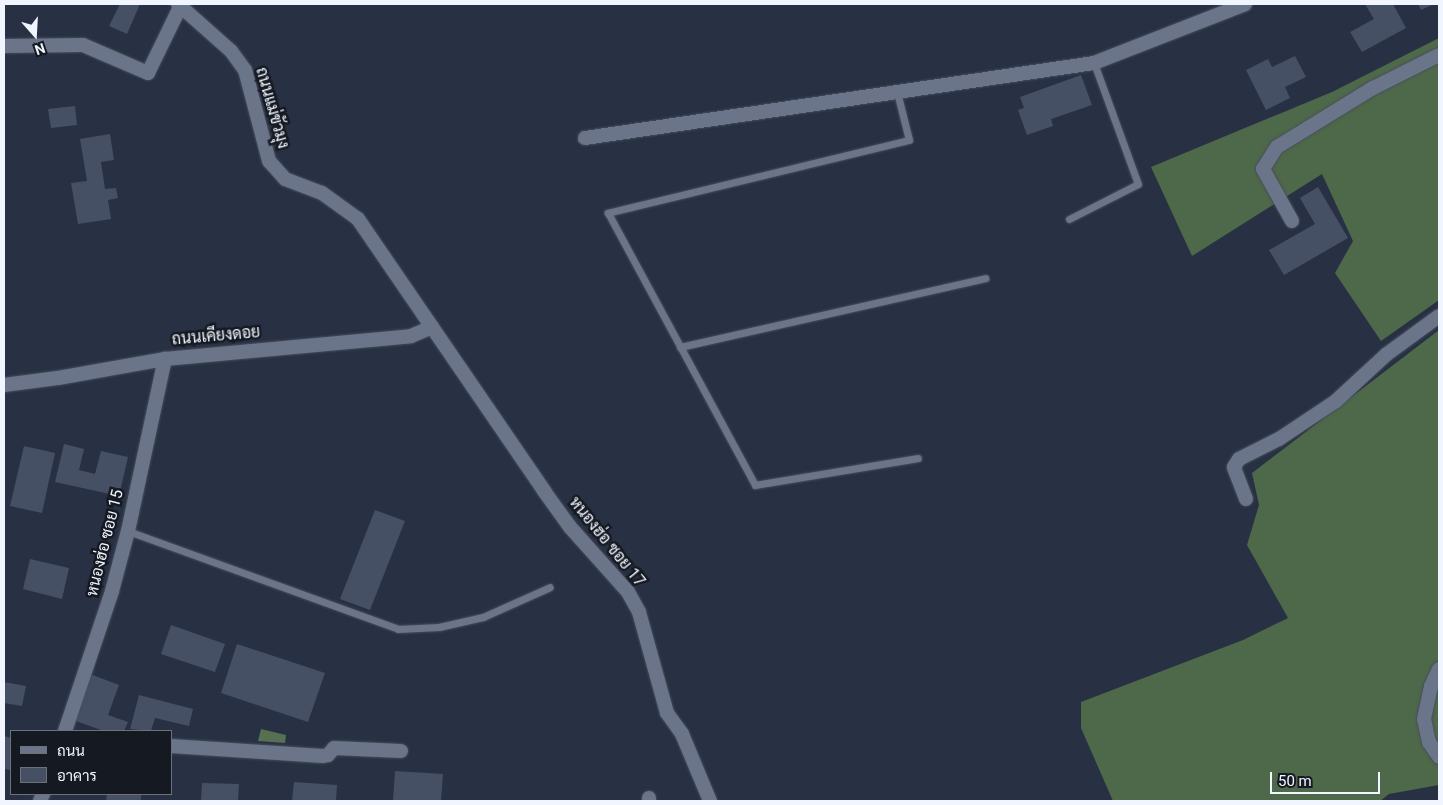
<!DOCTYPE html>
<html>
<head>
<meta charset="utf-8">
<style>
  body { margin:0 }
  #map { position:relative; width:1443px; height:805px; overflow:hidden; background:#283143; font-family:Roboto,Sarabun,sans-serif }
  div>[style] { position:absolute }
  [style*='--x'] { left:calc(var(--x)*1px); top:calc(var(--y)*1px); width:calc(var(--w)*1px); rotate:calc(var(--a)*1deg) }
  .forest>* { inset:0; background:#4e684a }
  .water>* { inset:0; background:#557052 }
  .building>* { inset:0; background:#465064 }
  .roads { filter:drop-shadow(0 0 1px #474d5c) drop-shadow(0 0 1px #474d5c) }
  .service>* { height:7px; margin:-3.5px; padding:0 3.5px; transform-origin:3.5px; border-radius:3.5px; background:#6a758a }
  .minor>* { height:14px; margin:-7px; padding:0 7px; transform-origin:7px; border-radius:7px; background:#6a758a }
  span { translate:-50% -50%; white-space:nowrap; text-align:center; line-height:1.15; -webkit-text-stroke:5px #151921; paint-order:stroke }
  .street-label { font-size:16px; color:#f0f5ff }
  .frame { position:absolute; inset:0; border:5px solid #f0f5ff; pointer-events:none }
  .legend { position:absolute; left:10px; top:730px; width:162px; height:65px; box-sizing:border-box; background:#151921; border:1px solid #6d717a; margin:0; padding:6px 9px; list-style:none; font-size:15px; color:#f0f5ff }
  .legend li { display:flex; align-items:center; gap:10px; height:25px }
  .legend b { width:25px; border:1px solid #6d717a }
  .north { position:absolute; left:10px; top:10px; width:50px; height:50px; -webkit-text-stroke:4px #151921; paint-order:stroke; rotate:161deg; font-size:14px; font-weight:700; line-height:20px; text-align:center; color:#f0f5ff }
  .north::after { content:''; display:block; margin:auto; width:18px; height:22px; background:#f0f5ff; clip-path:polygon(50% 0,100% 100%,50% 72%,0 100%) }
  .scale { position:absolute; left:1270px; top:772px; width:110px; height:22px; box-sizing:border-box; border:2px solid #f0f5ff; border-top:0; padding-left:6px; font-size:15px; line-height:18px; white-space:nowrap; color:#f0f5ff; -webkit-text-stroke:4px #151921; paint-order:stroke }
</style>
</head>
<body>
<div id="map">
  <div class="forest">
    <div style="clip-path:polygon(1439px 38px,1439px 300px,1381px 341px,1335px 273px,1353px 241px,1322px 174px,1192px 256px,1151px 167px,1332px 92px)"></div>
    <div style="clip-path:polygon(1439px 330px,1439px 785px,1389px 794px,1380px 801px,1113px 801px,1081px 728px,1081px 702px,1243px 640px,1288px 618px,1247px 545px,1259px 505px,1252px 473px)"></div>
  </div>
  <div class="water">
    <div style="clip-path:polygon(261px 729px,286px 735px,285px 743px,258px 741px)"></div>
  </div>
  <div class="building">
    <div style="clip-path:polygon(120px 4px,140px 4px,127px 34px,109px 26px)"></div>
    <div style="clip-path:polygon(1365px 4px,1393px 4px,1406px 28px,1362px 52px,1350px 32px,1374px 19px)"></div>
    <div style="clip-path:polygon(1418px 4px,1434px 4px,1421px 10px)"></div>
    <div style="clip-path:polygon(1295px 56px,1306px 77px,1285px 87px,1290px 98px,1266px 110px,1246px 70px,1268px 59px,1272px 67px)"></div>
    <div style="clip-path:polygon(1081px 75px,1092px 105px,1051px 119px,1053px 126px,1027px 135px,1018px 110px,1024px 108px,1020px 97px)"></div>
    <div style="clip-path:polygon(75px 106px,77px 125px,51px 128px,48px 109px)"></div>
    <div style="clip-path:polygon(110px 134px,114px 160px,101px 162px,105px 189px,116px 188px,118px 198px,108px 200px,111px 219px,78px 224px,71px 183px,87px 181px,80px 139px)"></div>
    <div style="clip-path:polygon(1318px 187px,1348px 238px,1284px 275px,1269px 250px,1315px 224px,1300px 198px)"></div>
    <div style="clip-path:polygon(64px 444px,84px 449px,79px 470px,95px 474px,101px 451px,128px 457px,119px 496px,55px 482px)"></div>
    <div style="clip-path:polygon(24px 446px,55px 453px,42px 513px,10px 506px)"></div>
    <div style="clip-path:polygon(375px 510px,405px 521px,370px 610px,340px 599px)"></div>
    <div style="clip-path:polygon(30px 559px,69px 568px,62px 599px,23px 589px)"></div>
    <div style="clip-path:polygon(171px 625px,225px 644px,215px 672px,161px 654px)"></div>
    <div style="clip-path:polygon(237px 644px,325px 673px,308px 722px,221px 693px)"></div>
    <div style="clip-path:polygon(90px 674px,119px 685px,108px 715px,128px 722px,124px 731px,104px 731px,73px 720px)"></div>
    <div style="clip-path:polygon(4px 682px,26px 686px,22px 706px,4px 703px)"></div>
    <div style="clip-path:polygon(139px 695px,193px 709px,189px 726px,155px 718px,151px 731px,130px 729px)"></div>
    <div style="clip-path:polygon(4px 736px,11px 738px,11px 770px,4px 769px)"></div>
    <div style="clip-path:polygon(395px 771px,443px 774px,441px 801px,393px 801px)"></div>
    <div style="clip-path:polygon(294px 782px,337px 785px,336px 801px,292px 801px)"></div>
    <div style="clip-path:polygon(202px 783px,239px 784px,238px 801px,201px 801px)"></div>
    <div style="clip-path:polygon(107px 794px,141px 794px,141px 801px,106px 801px)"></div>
  </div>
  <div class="roads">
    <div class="service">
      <div style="--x:897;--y:92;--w:49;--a:76"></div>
      <div style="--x:909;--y:140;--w:310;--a:166.4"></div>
      <div style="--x:608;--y:213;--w:309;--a:61.6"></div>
      <div style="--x:755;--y:485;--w:165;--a:-9.4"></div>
      <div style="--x:1069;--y:219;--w:77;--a:-26.9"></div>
      <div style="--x:1138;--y:184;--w:129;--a:-110"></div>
      <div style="--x:680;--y:347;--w:313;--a:-12.7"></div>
      <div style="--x:128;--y:531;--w:287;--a:19.9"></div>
      <div style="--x:398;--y:629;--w:41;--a:-2.8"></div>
      <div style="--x:439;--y:627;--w:45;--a:-12.8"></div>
      <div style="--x:483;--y:617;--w:73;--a:-24.1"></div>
    </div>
    <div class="minor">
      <div style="--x:178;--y:4;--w:71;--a:41.6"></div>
      <div style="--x:231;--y:51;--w:24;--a:54"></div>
      <div style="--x:245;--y:70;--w:94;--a:75.2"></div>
      <div style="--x:269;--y:161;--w:24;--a:48"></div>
      <div style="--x:285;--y:179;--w:40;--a:21"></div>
      <div style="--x:322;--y:193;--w:44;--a:35.8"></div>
      <div style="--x:358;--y:219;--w:330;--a:55.6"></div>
      <div style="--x:544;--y:491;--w:44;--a:54.2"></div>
      <div style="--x:570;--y:527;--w:87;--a:48.3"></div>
      <div style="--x:628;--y:592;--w:23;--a:61"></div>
      <div style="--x:639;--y:612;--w:105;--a:74.5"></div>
      <div style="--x:667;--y:713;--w:26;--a:54"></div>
      <div style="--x:682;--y:734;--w:73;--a:67.3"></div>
      <div style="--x:4;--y:46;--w:79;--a:-0.7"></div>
      <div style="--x:83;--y:45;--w:71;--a:23.3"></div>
      <div style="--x:148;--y:73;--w:73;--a:-64.1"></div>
      <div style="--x:585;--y:138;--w:514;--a:-8.38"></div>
      <div style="--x:1094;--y:63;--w:162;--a:-21.3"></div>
      <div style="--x:1292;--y:221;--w:60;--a:-119.1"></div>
      <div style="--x:1263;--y:169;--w:26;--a:-58"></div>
      <div style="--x:1277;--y:147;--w:113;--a:-31.6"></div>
      <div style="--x:1373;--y:88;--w:74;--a:-26.6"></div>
      <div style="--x:4;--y:385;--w:54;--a:-7.4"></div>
      <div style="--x:58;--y:378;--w:109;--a:-10.1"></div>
      <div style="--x:165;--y:359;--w:247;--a:-5.3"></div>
      <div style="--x:411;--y:336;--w:23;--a:-23"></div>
      <div style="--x:1246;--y:499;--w:34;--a:-111"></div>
      <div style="--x:1234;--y:467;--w:9;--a:-58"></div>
      <div style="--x:1239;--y:459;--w:45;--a:-26.6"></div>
      <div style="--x:1279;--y:439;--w:69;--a:-33.7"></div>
      <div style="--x:1336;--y:401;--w:69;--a:-42.7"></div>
      <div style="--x:1387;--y:354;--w:64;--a:-36.2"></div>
      <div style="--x:1439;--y:669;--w:19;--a:115"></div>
      <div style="--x:1431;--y:686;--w:34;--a:102"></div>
      <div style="--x:1424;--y:719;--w:24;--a:78"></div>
      <div style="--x:1429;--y:742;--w:18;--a:56"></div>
      <div style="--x:65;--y:731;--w:148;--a:-71.4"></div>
      <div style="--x:112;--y:591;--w:62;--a:-75.1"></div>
      <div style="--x:128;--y:531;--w:176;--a:-77.9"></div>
      <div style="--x:171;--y:746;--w:152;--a:3.8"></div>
      <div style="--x:323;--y:756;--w:5;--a:-11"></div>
      <div style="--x:328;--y:755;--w:9;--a:-49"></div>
      <div style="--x:334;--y:748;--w:67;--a:2.6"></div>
      <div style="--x:40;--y:801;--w:8;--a:-67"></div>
      <div style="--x:649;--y:801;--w:3;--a:-90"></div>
    </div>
  </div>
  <div class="street-label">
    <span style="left:272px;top:108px;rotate:74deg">ถนนแม่ขัวมุง</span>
    <span style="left:216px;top:336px;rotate:-5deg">ถนนเคียงดอย</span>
    <span style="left:607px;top:542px;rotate:51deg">หนองฮ่อ ซอย 17</span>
    <span style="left:105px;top:543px;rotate:-76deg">หนองฮ่อ ซอย 15</span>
  </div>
  <div class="frame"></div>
  <ul class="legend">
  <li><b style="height:6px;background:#6a758a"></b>ถนน</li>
  <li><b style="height:14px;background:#465064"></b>อาคาร</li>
  </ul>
  <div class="north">N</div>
  <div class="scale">50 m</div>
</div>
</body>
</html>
